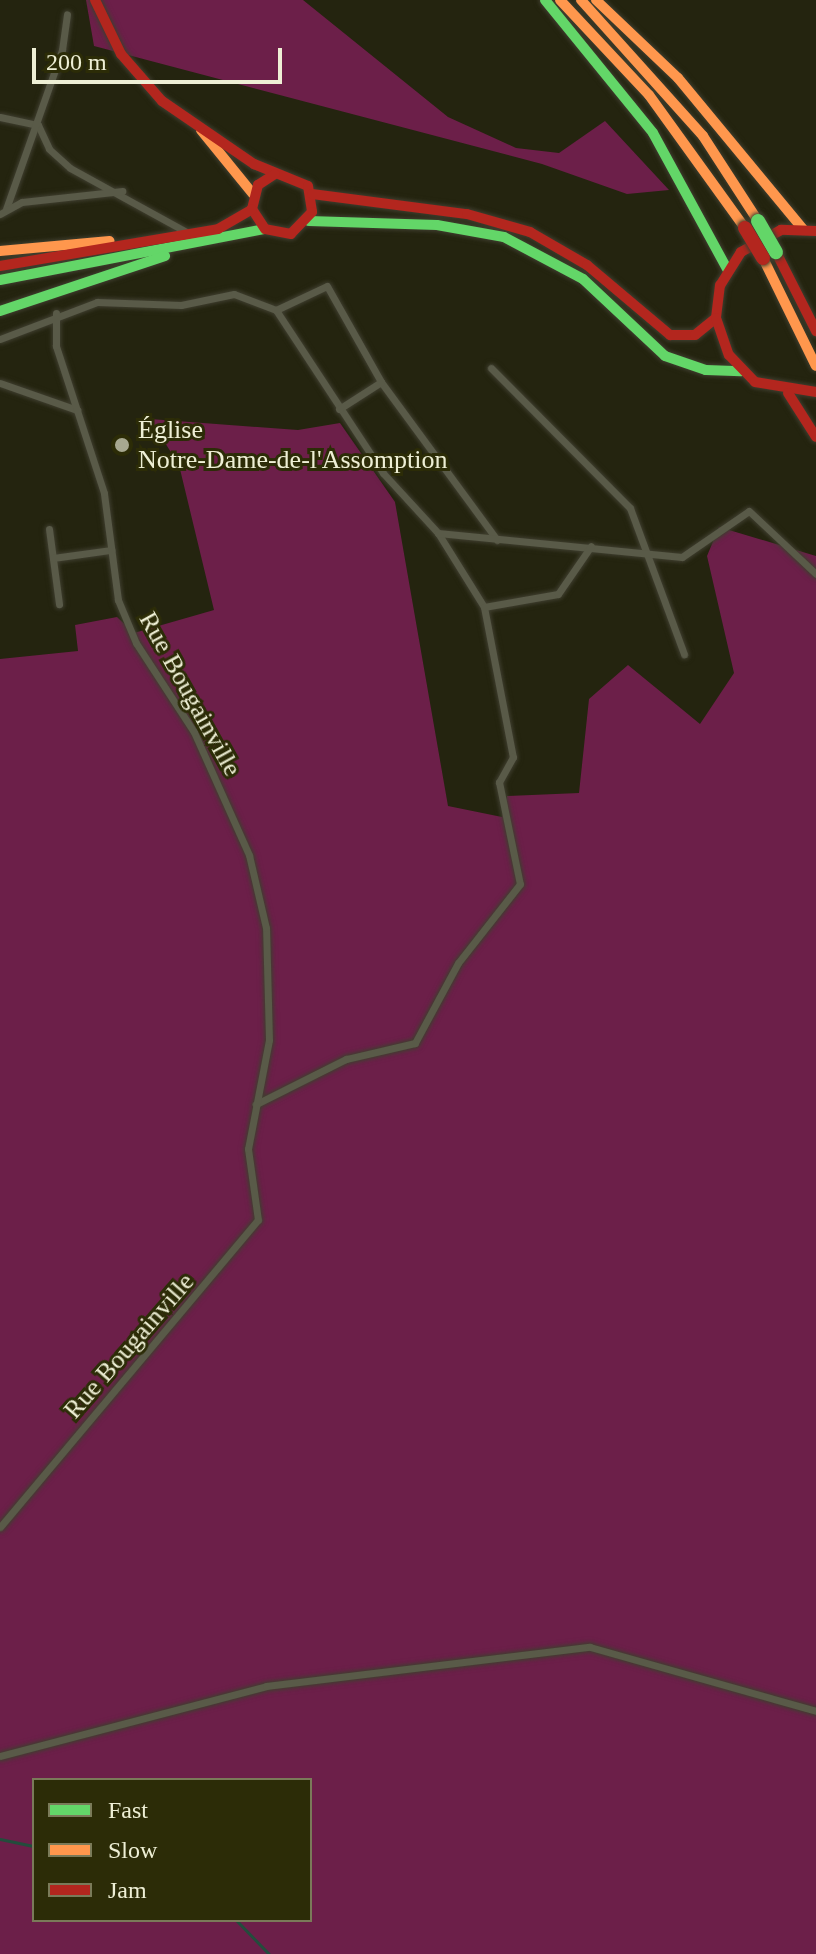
<!DOCTYPE html>
<html>
<head>
<meta charset="utf-8">
<style>
  body { margin:0 }
  #map { position:relative; width:816px; height:1954px; overflow:hidden; background:#24240f; font-family:"Times New Roman",serif }
  div>[style] { position:absolute }
  [style*='--x'] { left:calc(var(--x)*1px); top:calc(var(--y)*1px); width:calc(var(--w)*1px); rotate:calc(var(--a)*1deg) }
  .green>* { inset:0; background:#6c1f49 }
  .stream>* { height:3px; margin:-1.5px; padding:0 1.5px; transform-origin:1.5px; border-radius:1.5px; background:#234c3c }
  .roads { filter:drop-shadow(0 0 2px #3f3e2f) drop-shadow(0 0 2px #3f3e2f) }
  .street>* { height:7px; margin:-3.5px; padding:0 3.5px; transform-origin:3.5px; border-radius:3.5px; background:#595a48 }
  .fast>* { height:10px; margin:-5px; padding:0 5px; transform-origin:5px; border-radius:5px; background:#63d668 }
  .slow>* { height:10px; margin:-5px; padding:0 5px; transform-origin:5px; border-radius:5px; background:#ff974d }
  .jam>* { height:10px; margin:-5px; padding:0 5px; transform-origin:5px; border-radius:5px; background:#b3261e }
  .bridges { filter:drop-shadow(0 0 2px #3f3e2f) drop-shadow(0 0 2px #3f3e2f) }
  .fast-bridge>* { height:14px; margin:-7px; padding:0 7px; transform-origin:7px; border-radius:7px; background:#63d668 }
  .jam-bridge>* { height:14px; margin:-7px; padding:0 7px; transform-origin:7px; border-radius:7px; background:#b3261e }
  .dots>* { width:22px; height:22px; translate:-50% -50%; box-sizing:border-box; border:4px solid #2c2c07; border-radius:50% }
  span { translate:-50% -50%; white-space:nowrap; text-align:center; line-height:1.15; -webkit-text-stroke:6px #2c2c07; paint-order:stroke }
  .poi-label { font-size:26px; color:#eeefd5 }
  .left { translate:0 -50%; text-align:left }
  .street-label { font-size:26px; color:#eeefd5 }
  .legend { position:absolute; left:32px; top:1778px; width:280px; height:144px; box-sizing:border-box; background:#2c2c07; border:2px solid #7a7a59; margin:0; padding:10px 14px; list-style:none; font-size:24px; color:#eeefd5 }
  .legend li { display:flex; align-items:center; gap:16px; height:40px }
  .legend b { width:40px; border:2px solid #7a7a59 }
  .scale { position:absolute; left:32px; top:48px; width:250px; height:36px; box-sizing:border-box; border:4px solid #eeefd5; border-top:0; padding-left:10px; font-size:24px; line-height:28px; white-space:nowrap; color:#eeefd5; -webkit-text-stroke:6px #2c2c07; paint-order:stroke }
</style>
</head>
<body>
<div id="map">
  <div class="green">
    <div style="clip-path:polygon(86px 0,303px 0,448px 117px,516px 148px,559px 153px,605px 121px,669px 190px,627px 194px,542px 164px,94px 46px)"></div>
    <div style="clip-path:polygon(evenodd,150px 419px,298px 430px,340px 423px,395px 502px,448px 806px,502px 817px,507px 796px,579px 793px,589px 699px,628px 665px,700px 724px,734px 673px,707px 556px,719px 527px,816px 556px,816px 1954px,0 1954px,0 659px,78px 651px,75px 625px,117px 617px,134px 633px,214px 610px,179px 465px,150px 419px,34px 1780px,310px 1780px,310px 1920px,34px 1920px,34px 1780px)"></div>
  </div>
  <div class="stream">
    <div style="--x:0;--y:1839;--w:35;--a:12"></div>
    <div style="--x:236;--y:1920;--w:47;--a:45.9"></div>
  </div>
  <div class="roads">
    <div class="street">
      <div style="--x:0;--y:117;--w:39;--a:12"></div>
      <div style="--x:38;--y:125;--w:26;--a:65"></div>
      <div style="--x:49;--y:149;--w:28;--a:42"></div>
      <div style="--x:70;--y:168;--w:135;--a:28.8"></div>
      <div style="--x:6;--y:209;--w:169;--a:-70.6"></div>
      <div style="--x:62;--y:50;--w:36;--a:-82"></div>
      <div style="--x:0;--y:214;--w:25;--a:-29"></div>
      <div style="--x:22;--y:202;--w:101;--a:-6.3"></div>
      <div style="--x:276;--y:310;--w:56;--a:-25.2"></div>
      <div style="--x:327;--y:286;--w:110;--a:60.6"></div>
      <div style="--x:381;--y:382;--w:196;--a:53.7"></div>
      <div style="--x:0;--y:339;--w:104;--a:-20.9"></div>
      <div style="--x:97;--y:302;--w:84;--a:2"></div>
      <div style="--x:181;--y:305;--w:54;--a:-11.7"></div>
      <div style="--x:234;--y:294;--w:45;--a:20.9"></div>
      <div style="--x:276;--y:310;--w:195;--a:56.7"></div>
      <div style="--x:383;--y:473;--w:81;--a:47.5"></div>
      <div style="--x:438;--y:533;--w:87;--a:58.1"></div>
      <div style="--x:484;--y:607;--w:153;--a:79.1"></div>
      <div style="--x:513;--y:757;--w:29;--a:119"></div>
      <div style="--x:499;--y:782;--w:104;--a:78.4"></div>
      <div style="--x:520;--y:884;--w:100;--a:128.1"></div>
      <div style="--x:458;--y:963;--w:91;--a:118.3"></div>
      <div style="--x:415;--y:1043;--w:71;--a:166.9"></div>
      <div style="--x:346;--y:1059;--w:101;--a:153.4"></div>
      <div style="--x:491;--y:368;--w:197;--a:45.2"></div>
      <div style="--x:630;--y:508;--w:156;--a:69.7"></div>
      <div style="--x:0;--y:383;--w:82;--a:19.3"></div>
      <div style="--x:339;--y:409;--w:50;--a:-32.7"></div>
      <div style="--x:49;--y:529;--w:76;--a:82.4"></div>
      <div style="--x:438;--y:533;--w:245;--a:5.6"></div>
      <div style="--x:682;--y:557;--w:81;--a:-34.5"></div>
      <div style="--x:749;--y:511;--w:92;--a:43.2"></div>
      <div style="--x:53;--y:558;--w:59;--a:-7.9"></div>
      <div style="--x:484;--y:607;--w:75;--a:-10"></div>
      <div style="--x:558;--y:594;--w:58;--a:-55.5"></div>
      <div style="--x:0;--y:1527;--w:401;--a:-50"></div>
      <div style="--x:258;--y:1220;--w:72;--a:-98"></div>
      <div style="--x:248;--y:1149;--w:111;--a:-79.1"></div>
      <div style="--x:269;--y:1040;--w:112;--a:-91.5"></div>
      <div style="--x:266;--y:928;--w:75;--a:-103.1"></div>
      <div style="--x:249;--y:855;--w:135;--a:-114.1"></div>
      <div style="--x:194;--y:732;--w:106;--a:-123.1"></div>
      <div style="--x:136;--y:643;--w:47;--a:-112.7"></div>
      <div style="--x:118;--y:600;--w:108;--a:-97.5"></div>
      <div style="--x:104;--y:493;--w:155;--a:-108.1"></div>
      <div style="--x:56;--y:346;--w:33;--a:-90"></div>
      <div style="--x:0;--y:1756;--w:275;--a:-14.7"></div>
      <div style="--x:266;--y:1686;--w:326;--a:-6.9"></div>
      <div style="--x:590;--y:1647;--w:235;--a:15.8"></div>
    </div>
    <div class="fast">
      <div style="--x:545;--y:0;--w:171;--a:50.9"></div>
      <div style="--x:653;--y:133;--w:155;--a:61.4"></div>
      <div style="--x:309;--y:221;--w:128;--a:1.8"></div>
      <div style="--x:437;--y:225;--w:68;--a:10.2"></div>
      <div style="--x:504;--y:237;--w:89;--a:28"></div>
      <div style="--x:583;--y:279;--w:112;--a:43.2"></div>
      <div style="--x:665;--y:356;--w:43;--a:18.9"></div>
      <div style="--x:706;--y:370;--w:35;--a:2"></div>
      <div style="--x:0;--y:280;--w:270;--a:-10.9"></div>
      <div style="--x:0;--y:311;--w:174;--a:-18.4"></div>
    </div>
    <div class="slow">
      <div style="--x:560;--y:0;--w:130;--a:46.9"></div>
      <div style="--x:649;--y:95;--w:164;--a:54.2"></div>
      <div style="--x:581;--y:0;--w:183;--a:48.1"></div>
      <div style="--x:703;--y:136;--w:101;--a:57.1"></div>
      <div style="--x:596;--y:0;--w:113;--a:43.6"></div>
      <div style="--x:678;--y:78;--w:196;--a:50.4"></div>
      <div style="--x:201;--y:130;--w:82;--a:50.9"></div>
      <div style="--x:0;--y:251;--w:110;--a:-5.2"></div>
      <div style="--x:763;--y:258;--w:120;--a:63.9"></div>
    </div>
    <div class="jam">
      <div style="--x:95;--y:0;--w:60;--a:64.3"></div>
      <div style="--x:121;--y:54;--w:62;--a:48.9"></div>
      <div style="--x:162;--y:101;--w:112;--a:34.4"></div>
      <div style="--x:254;--y:164;--w:58;--a:22.2"></div>
      <div style="--x:308;--y:186;--w:26;--a:81"></div>
      <div style="--x:312;--y:212;--w:30;--a:134"></div>
      <div style="--x:291;--y:234;--w:26;--a:-169"></div>
      <div style="--x:265;--y:229;--w:24;--a:-123"></div>
      <div style="--x:252;--y:209;--w:25;--a:-76"></div>
      <div style="--x:258;--y:185;--w:20;--a:-33"></div>
      <div style="--x:312;--y:194;--w:156;--a:7.4"></div>
      <div style="--x:467;--y:214;--w:66;--a:15.9"></div>
      <div style="--x:530;--y:232;--w:66;--a:30.1"></div>
      <div style="--x:587;--y:265;--w:109;--a:40.1"></div>
      <div style="--x:670;--y:335;--w:25;--a:0"></div>
      <div style="--x:695;--y:335;--w:27;--a:-39"></div>
      <div style="--x:816;--y:231;--w:35;--a:-178"></div>
      <div style="--x:781;--y:230;--w:46;--a:151.2"></div>
      <div style="--x:741;--y:252;--w:39;--a:122"></div>
      <div style="--x:720;--y:285;--w:33;--a:97"></div>
      <div style="--x:716;--y:318;--w:39;--a:71"></div>
      <div style="--x:729;--y:355;--w:37;--a:46"></div>
      <div style="--x:755;--y:382;--w:62;--a:9.3"></div>
      <div style="--x:776;--y:252;--w:89;--a:63.1"></div>
      <div style="--x:0;--y:266;--w:221;--a:-9.6"></div>
      <div style="--x:218;--y:229;--w:39;--a:-30"></div>
      <div style="--x:788;--y:393;--w:52;--a:57.5"></div>
    </div>
  </div>
  <div class="bridges">
    <div class="fast-bridge">
      <div style="--x:758;--y:221;--w:36;--a:60"></div>
    </div>
    <div class="jam-bridge">
      <div style="--x:745;--y:228;--w:35;--a:59"></div>
    </div>
  </div>
  <div class="dots">
    <div style="left:122px;top:445px;background:#a7a890"></div>
  </div>
  <div class="poi-label">
    <span class="left" style="left:138px;top:445px">Église<br>Notre-Dame-de-l'Assomption</span>
  </div>
  <div class="street-label">
    <span style="left:190px;top:694px;rotate:61deg">Rue Bougainville</span>
    <span style="left:129px;top:1346px;rotate:-49deg">Rue Bougainville</span>
  </div>
  <ul class="legend">
  <li><b style="height:10px;background:#63d668"></b>Fast</li>
  <li><b style="height:10px;background:#ff974d"></b>Slow</li>
  <li><b style="height:10px;background:#b3261e"></b>Jam</li>
  </ul>
  <div class="scale">200 m</div>
</div>
</body>
</html>
